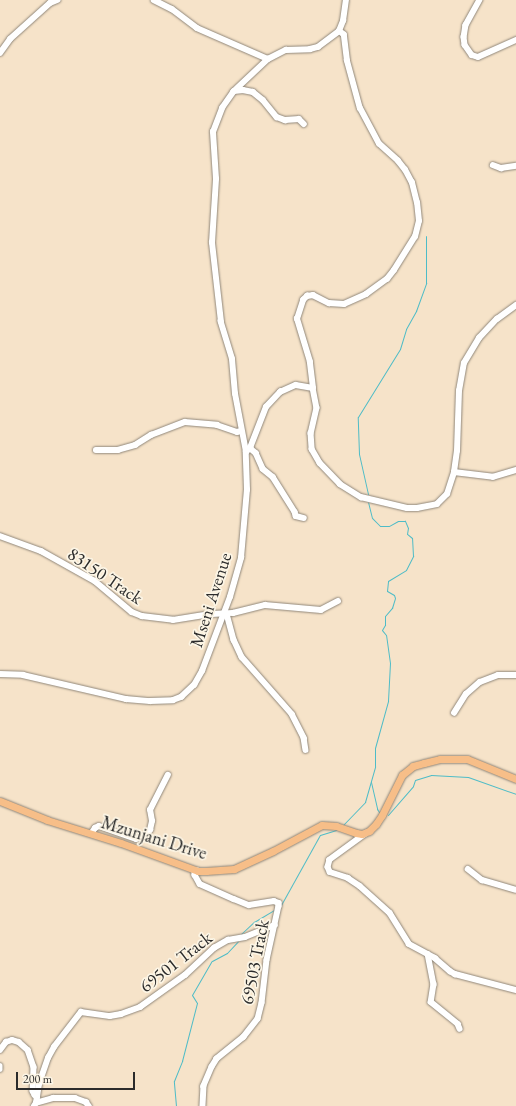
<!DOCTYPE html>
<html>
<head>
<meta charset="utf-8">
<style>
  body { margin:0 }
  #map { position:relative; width:516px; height:1106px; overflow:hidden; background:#f6e3c9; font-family:"EB Garamond",serif }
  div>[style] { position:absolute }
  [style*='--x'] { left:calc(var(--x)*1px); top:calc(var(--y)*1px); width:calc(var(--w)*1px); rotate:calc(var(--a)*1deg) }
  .stream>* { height:1px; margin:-0.5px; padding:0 0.5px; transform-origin:0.5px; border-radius:0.5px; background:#4ebcc7 }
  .roads { filter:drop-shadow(0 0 1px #90877a) drop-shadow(0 0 1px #90877a) }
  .minor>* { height:5.5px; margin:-2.75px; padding:0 2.75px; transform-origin:2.75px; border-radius:2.75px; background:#fff }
  .major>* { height:7px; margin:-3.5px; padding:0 3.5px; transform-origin:3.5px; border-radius:3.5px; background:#f7be88 }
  span { translate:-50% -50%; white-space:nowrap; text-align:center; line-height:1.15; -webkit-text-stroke:3.5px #fcf5e5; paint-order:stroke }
  .street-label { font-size:18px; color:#2b2b2b }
  .scale { position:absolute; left:16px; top:1072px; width:119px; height:18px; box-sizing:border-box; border:2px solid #2b2b2b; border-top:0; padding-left:5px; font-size:12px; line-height:14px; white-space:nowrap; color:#2b2b2b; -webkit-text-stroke:3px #fcf5e5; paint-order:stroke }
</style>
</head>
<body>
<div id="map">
  <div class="stream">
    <div style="--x:368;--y:494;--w:41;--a:-102.7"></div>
    <div style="--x:359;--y:454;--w:37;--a:-92"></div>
    <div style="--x:358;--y:417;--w:80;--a:-58.3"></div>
    <div style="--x:400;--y:349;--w:21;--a:-73"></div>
    <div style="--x:406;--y:329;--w:21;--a:-61"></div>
    <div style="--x:416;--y:311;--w:30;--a:-70"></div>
    <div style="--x:426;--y:283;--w:47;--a:-90"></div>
    <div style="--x:371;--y:782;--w:28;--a:77"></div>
    <div style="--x:377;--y:809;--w:4;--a:56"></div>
    <div style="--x:388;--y:815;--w:38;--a:-49"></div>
    <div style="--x:413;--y:786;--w:6;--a:-72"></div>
    <div style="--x:415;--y:780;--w:17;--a:-17"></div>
    <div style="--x:431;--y:775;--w:37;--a:3"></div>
    <div style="--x:468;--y:777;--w:51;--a:19.5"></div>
    <div style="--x:343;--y:825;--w:32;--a:-46"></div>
    <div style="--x:365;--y:802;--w:37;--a:-74"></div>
    <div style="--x:375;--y:766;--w:18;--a:-90"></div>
    <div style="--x:375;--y:748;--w:49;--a:-74.5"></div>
    <div style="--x:388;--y:701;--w:38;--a:-87"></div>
    <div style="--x:390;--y:663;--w:28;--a:-98"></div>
    <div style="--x:386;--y:635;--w:6;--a:-129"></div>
    <div style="--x:382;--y:630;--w:6;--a:-59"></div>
    <div style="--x:385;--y:625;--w:9;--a:-90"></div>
    <div style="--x:385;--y:616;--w:11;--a:-49"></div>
    <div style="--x:392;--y:608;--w:10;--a:-73"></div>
    <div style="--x:395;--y:598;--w:3;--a:-108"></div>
    <div style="--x:394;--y:595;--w:8;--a:-150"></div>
    <div style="--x:387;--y:591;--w:10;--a:-84"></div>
    <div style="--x:388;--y:581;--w:21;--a:-31"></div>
    <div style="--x:406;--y:570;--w:16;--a:-63"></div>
    <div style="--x:413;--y:556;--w:18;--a:-93"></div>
    <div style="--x:412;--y:538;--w:6;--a:-141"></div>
    <div style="--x:407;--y:534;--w:6;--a:-81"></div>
    <div style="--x:408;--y:528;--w:8;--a:-113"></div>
    <div style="--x:405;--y:521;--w:7;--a:180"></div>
    <div style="--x:398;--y:521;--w:10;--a:151"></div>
    <div style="--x:389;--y:526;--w:9;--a:180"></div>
    <div style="--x:380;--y:526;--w:11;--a:-135"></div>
    <div style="--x:372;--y:518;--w:16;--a:-104"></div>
    <div style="--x:281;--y:905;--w:80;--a:-60.9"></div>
    <div style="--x:320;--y:835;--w:17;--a:-17"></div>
    <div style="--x:241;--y:934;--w:18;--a:-43"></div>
    <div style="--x:254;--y:922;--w:26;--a:-31"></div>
    <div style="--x:176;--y:1106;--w:25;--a:-95"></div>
    <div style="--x:174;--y:1081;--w:22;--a:-68"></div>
    <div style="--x:182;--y:1061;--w:60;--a:-75.5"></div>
    <div style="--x:197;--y:1003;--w:9;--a:-122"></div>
    <div style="--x:192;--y:995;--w:39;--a:-60"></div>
    <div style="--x:212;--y:961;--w:17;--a:-28"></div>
    <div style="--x:227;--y:953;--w:16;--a:-47"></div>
  </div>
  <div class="roads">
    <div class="minor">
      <div style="--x:154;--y:0;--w:20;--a:27"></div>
      <div style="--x:172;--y:9;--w:31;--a:37"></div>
      <div style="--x:197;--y:28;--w:77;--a:23.6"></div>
      <div style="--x:480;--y:0;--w:29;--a:119"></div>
      <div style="--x:466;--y:25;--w:12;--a:99"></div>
      <div style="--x:464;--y:37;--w:8;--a:83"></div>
      <div style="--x:465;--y:45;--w:12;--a:55"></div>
      <div style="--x:472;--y:55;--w:6;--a:18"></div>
      <div style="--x:478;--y:57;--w:42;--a:-24.1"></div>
      <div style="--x:0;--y:53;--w:17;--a:-54"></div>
      <div style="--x:10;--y:39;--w:54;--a:-42"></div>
      <div style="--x:50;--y:3;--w:8;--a:-23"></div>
      <div style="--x:234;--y:91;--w:9;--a:-6"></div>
      <div style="--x:243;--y:90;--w:10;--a:11"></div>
      <div style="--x:253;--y:92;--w:13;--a:39"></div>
      <div style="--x:263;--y:100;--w:22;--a:51"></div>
      <div style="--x:277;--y:117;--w:9;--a:21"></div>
      <div style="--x:285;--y:120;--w:14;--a:-4"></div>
      <div style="--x:299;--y:119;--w:7;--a:45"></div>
      <div style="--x:493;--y:165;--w:9;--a:21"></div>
      <div style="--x:501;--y:168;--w:15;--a:-8"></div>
      <div style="--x:313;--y:388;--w:26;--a:-97"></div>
      <div style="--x:310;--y:362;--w:45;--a:-106.8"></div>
      <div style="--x:297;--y:319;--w:20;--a:-72"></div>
      <div style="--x:303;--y:300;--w:6;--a:-45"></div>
      <div style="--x:307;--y:296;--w:6;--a:-9"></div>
      <div style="--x:313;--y:295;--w:18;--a:27"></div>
      <div style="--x:329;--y:303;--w:15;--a:4"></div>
      <div style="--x:344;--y:304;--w:24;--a:-24"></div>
      <div style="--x:366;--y:294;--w:26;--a:-36"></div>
      <div style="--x:387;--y:279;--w:11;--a:-52"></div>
      <div style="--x:394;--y:270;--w:39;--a:-58"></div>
      <div style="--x:415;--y:237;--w:16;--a:-76"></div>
      <div style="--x:419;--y:221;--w:18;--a:-96"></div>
      <div style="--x:417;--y:203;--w:21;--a:-104"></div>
      <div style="--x:412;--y:183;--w:15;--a:-118"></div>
      <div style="--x:405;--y:170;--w:11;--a:-128"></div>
      <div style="--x:398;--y:161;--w:25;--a:-138"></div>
      <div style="--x:379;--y:144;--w:40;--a:-118"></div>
      <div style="--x:360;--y:109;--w:50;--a:-105.2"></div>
      <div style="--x:347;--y:61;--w:26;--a:-97"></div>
      <div style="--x:344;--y:35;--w:6;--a:-141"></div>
      <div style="--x:250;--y:448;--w:8;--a:40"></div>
      <div style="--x:256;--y:453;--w:17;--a:66"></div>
      <div style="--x:263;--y:469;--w:13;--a:39"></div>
      <div style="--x:273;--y:477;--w:41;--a:57.8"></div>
      <div style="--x:295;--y:512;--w:4;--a:76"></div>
      <div style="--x:296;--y:516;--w:8;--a:14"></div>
      <div style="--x:96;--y:450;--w:22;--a:0"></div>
      <div style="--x:118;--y:450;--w:18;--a:-16"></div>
      <div style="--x:135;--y:445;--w:19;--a:-32"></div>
      <div style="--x:151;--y:435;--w:36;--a:-21"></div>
      <div style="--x:185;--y:422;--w:32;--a:5"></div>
      <div style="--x:217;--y:425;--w:21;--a:19"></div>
      <div style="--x:237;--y:432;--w:4;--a:-14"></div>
      <div style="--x:246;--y:452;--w:6;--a:-45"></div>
      <div style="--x:250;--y:448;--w:44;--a:-68.7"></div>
      <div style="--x:266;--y:407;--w:21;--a:-47"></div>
      <div style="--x:280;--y:392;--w:17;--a:-24"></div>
      <div style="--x:296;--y:385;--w:17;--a:10"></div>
      <div style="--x:313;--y:388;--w:20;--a:79"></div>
      <div style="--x:317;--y:408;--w:26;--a:103"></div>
      <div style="--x:311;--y:433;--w:16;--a:86"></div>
      <div style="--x:312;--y:449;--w:16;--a:60"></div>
      <div style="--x:320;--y:463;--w:29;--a:46"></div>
      <div style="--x:340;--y:484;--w:25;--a:32"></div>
      <div style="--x:361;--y:497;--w:47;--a:13.4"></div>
      <div style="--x:407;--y:508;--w:10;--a:0"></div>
      <div style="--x:417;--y:508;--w:20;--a:-11"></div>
      <div style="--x:437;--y:504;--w:14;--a:-45"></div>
      <div style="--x:447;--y:494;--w:23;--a:-72"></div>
      <div style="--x:454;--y:472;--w:21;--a:-82"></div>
      <div style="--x:457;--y:451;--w:60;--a:-88.1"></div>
      <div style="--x:459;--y:391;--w:28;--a:-80"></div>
      <div style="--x:464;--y:363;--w:29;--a:-59"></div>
      <div style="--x:479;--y:338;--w:26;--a:-47"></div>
      <div style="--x:497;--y:319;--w:24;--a:-36"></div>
      <div style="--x:454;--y:472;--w:39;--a:7"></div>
      <div style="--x:493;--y:477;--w:24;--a:-17"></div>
      <div style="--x:0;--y:536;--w:44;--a:20.1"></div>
      <div style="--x:41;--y:551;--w:62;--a:29.1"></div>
      <div style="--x:95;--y:581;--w:48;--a:40"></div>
      <div style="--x:132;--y:612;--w:11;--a:22"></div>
      <div style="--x:142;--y:616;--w:31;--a:7"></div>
      <div style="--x:173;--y:620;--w:39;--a:-9"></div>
      <div style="--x:212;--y:614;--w:21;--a:-3"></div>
      <div style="--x:233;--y:613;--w:33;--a:-14"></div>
      <div style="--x:265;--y:605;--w:56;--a:5.1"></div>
      <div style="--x:321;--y:610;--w:19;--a:-28"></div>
      <div style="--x:227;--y:614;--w:27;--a:75"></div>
      <div style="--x:234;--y:640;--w:19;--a:65"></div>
      <div style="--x:242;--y:657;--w:76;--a:48.7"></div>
      <div style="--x:292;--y:714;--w:27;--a:63"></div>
      <div style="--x:304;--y:738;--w:12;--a:81"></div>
      <div style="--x:0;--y:674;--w:23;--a:2"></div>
      <div style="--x:23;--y:675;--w:106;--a:13.1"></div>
      <div style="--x:126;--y:699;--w:24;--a:5"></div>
      <div style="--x:150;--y:701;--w:23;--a:-2"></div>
      <div style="--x:173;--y:700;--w:9;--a:-21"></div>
      <div style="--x:181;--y:697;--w:18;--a:-43"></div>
      <div style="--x:194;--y:685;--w:16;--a:-60"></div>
      <div style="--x:202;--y:671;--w:79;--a:-69.3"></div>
      <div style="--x:230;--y:597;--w:41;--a:-74.2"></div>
      <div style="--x:241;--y:558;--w:68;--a:-85"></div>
      <div style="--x:247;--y:490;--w:38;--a:-92"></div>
      <div style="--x:246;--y:452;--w:59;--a:-100.7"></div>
      <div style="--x:235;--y:394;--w:35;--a:-95"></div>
      <div style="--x:232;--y:359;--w:39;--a:-107"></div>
      <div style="--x:221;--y:322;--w:80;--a:-96.5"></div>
      <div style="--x:212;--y:243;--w:64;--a:-86.4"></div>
      <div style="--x:216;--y:179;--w:47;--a:-93.7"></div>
      <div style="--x:213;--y:132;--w:26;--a:-69"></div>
      <div style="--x:222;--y:108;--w:19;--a:-55"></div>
      <div style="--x:233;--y:92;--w:48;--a:-43.3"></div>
      <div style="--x:268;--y:59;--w:20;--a:-27"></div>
      <div style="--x:286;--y:50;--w:24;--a:-2"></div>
      <div style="--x:310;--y:49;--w:8;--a:-14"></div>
      <div style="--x:318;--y:47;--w:26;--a:-37"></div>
      <div style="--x:339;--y:31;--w:11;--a:-68"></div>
      <div style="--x:343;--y:21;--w:21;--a:-82"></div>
      <div style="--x:454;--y:713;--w:22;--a:-58"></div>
      <div style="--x:466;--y:694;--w:18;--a:-41"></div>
      <div style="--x:480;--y:682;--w:19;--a:-21"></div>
      <div style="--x:498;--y:675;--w:18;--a:0"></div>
      <div style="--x:367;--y:833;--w:46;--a:143.9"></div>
      <div style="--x:330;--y:860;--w:7;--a:106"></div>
      <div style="--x:328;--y:867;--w:5;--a:68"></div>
      <div style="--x:330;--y:872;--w:19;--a:18"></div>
      <div style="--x:348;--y:878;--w:14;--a:34"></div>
      <div style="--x:360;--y:886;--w:40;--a:42"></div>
      <div style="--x:390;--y:913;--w:36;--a:58"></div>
      <div style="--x:409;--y:944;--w:30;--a:28"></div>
      <div style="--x:435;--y:958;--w:20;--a:41"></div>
      <div style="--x:450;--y:971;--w:6;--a:31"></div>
      <div style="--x:455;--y:974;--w:63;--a:14.7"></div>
      <div style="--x:91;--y:834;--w:7;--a:-56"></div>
      <div style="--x:95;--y:828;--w:4;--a:-27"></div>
      <div style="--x:99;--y:826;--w:39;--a:19"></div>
      <div style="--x:136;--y:839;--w:9;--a:-18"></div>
      <div style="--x:145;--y:836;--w:8;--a:-50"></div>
      <div style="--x:150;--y:830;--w:9;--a:-77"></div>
      <div style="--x:152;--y:821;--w:11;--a:-100"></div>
      <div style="--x:150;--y:810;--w:39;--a:-63"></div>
      <div style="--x:468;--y:869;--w:18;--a:38"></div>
      <div style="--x:482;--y:880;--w:35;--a:16"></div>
      <div style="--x:198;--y:871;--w:3;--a:180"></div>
      <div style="--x:195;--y:871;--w:4;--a:90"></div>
      <div style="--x:195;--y:875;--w:10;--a:61"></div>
      <div style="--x:200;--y:884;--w:37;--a:24"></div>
      <div style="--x:234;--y:899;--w:16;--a:22"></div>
      <div style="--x:249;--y:905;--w:25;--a:-9"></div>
      <div style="--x:274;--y:901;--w:5;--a:22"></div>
      <div style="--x:279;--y:903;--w:3;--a:90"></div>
      <div style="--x:279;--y:906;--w:55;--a:102.5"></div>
      <div style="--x:267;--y:960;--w:43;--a:96.6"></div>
      <div style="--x:262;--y:1003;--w:16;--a:104"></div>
      <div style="--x:258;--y:1019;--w:23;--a:128"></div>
      <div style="--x:244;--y:1037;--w:35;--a:141"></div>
      <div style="--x:217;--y:1059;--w:9;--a:122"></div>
      <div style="--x:212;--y:1067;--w:21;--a:113"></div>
      <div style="--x:204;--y:1086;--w:20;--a:93"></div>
      <div style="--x:428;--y:954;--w:31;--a:79"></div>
      <div style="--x:434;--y:984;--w:18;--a:99"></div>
      <div style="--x:431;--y:1002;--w:35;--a:39"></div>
      <div style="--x:458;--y:1024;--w:5;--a:68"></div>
      <div style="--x:0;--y:1050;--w:10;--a:-53"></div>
      <div style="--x:6;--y:1042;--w:6;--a:-18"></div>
      <div style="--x:12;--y:1040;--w:7;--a:16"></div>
      <div style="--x:19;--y:1042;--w:12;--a:42"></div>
      <div style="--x:28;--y:1050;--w:18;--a:71"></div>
      <div style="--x:34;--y:1067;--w:24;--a:92"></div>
      <div style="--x:33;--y:1091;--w:4;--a:63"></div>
      <div style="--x:35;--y:1095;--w:3;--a:45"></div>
      <div style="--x:0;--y:1066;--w:3;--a:90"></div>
      <div style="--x:36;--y:1103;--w:18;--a:-16"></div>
      <div style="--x:53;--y:1098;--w:22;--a:0"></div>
      <div style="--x:75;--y:1098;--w:12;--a:20"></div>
      <div style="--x:86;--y:1102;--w:5;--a:53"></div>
      <div style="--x:34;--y:1106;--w:4;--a:-56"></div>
      <div style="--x:36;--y:1103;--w:19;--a:-81"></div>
      <div style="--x:39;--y:1084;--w:28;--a:-71"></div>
      <div style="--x:48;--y:1058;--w:13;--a:-61"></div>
      <div style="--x:54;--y:1047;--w:44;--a:-52.4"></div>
      <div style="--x:81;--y:1012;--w:29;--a:8"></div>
      <div style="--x:110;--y:1016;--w:11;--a:-10"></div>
      <div style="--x:121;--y:1014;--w:20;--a:-20"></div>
      <div style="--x:140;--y:1007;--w:55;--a:-35.4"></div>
      <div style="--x:185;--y:975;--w:40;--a:-43"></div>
      <div style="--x:214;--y:948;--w:16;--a:-30"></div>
      <div style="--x:228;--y:940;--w:17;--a:-10"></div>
      <div style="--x:245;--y:937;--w:32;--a:-22"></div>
    </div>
    <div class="major">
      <div style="--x:0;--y:801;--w:51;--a:22"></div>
      <div style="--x:47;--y:820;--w:77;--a:17.3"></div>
      <div style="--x:121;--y:843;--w:82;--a:20"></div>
      <div style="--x:198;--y:871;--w:8;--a:0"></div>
      <div style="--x:206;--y:871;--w:28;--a:-4"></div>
      <div style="--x:234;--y:869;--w:43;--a:-24.8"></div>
      <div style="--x:273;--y:851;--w:55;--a:-28"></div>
      <div style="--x:322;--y:825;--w:14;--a:4"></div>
      <div style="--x:336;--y:826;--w:21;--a:19"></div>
      <div style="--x:356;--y:833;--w:6;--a:9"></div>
      <div style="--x:362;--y:834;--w:8;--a:-23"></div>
      <div style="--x:369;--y:831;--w:10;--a:-45"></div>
      <div style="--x:376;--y:824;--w:11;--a:-56"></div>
      <div style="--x:382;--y:815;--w:45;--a:-63.4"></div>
      <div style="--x:402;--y:775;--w:14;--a:-39"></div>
      <div style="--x:413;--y:766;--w:11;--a:-15"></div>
      <div style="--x:424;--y:763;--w:16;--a:-14"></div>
      <div style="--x:440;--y:759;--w:27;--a:0"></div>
      <div style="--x:467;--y:759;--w:53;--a:22.2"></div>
    </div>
  </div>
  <div class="street-label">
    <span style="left:105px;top:576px;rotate:34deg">83150 Track</span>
    <span style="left:211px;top:600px;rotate:-72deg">Mseni Avenue</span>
    <span style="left:154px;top:838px;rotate:17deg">Mzunjani Drive</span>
    <span style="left:176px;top:962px;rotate:-38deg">69501 Track</span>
    <span style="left:255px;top:962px;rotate:-79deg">69503 Track</span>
  </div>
  <div class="scale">200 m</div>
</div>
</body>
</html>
